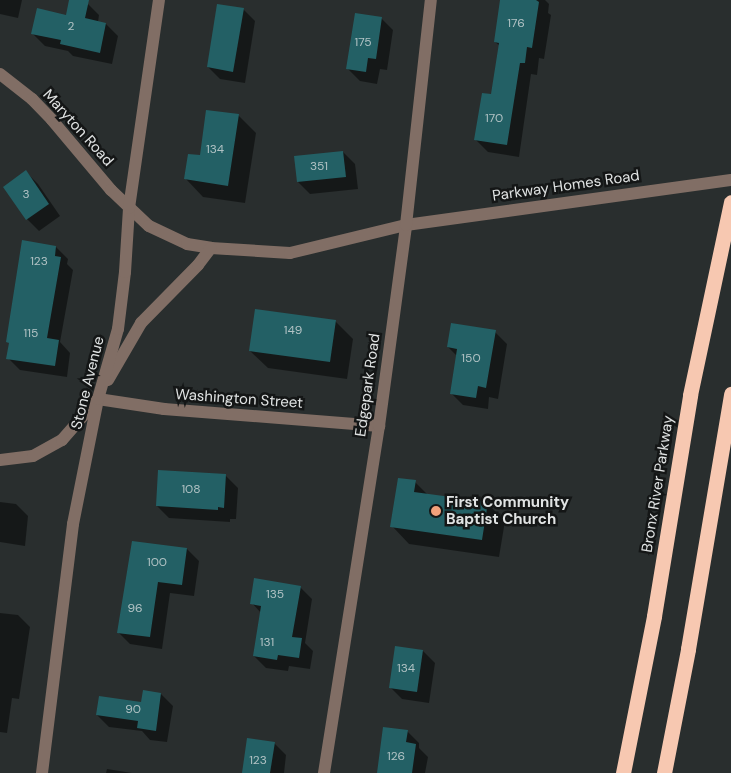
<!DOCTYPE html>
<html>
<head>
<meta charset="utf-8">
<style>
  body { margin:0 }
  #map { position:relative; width:731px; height:773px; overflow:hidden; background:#292e2e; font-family:"DM Sans",sans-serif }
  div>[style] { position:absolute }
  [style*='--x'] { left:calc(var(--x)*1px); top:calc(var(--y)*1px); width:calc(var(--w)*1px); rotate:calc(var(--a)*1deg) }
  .shadow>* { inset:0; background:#0007 }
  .building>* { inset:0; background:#236065 }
  .minor>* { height:12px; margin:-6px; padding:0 6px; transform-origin:6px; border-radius:6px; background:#816e65 }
  .highway>* { height:15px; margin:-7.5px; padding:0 7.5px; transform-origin:7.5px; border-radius:7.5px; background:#f7c8b1 }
  .dots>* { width:14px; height:14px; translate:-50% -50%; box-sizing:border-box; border:2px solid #141616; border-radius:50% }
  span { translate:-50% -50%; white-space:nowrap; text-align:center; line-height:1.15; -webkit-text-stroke:5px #141616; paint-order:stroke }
  .number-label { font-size:12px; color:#b1c2c4 }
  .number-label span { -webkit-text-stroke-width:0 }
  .street-label { font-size:15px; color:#e0e3e3 }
  .poi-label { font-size:15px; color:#e0e3e3; font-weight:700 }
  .left { translate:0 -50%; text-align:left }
</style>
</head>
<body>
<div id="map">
  <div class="shadow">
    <div style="clip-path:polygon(0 0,22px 0,18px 18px,0 14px)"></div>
    <div style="clip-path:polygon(70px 0,87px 3px,99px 15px,98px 22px,106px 24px,118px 36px,112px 64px,73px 56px,68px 51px,45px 46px,33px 34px,67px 16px)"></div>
    <div style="clip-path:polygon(502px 0,545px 0,549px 4px,548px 13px,551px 15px,544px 59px,539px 58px,537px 75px,531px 74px,519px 157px,488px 152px,476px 140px,492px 96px,500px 46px,495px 42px)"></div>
    <div style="clip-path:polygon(243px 9px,255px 21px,245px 83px,220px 79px,208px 67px)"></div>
    <div style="clip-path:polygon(381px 18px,393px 30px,387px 70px,380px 69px,377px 84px,360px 81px,348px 69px)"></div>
    <div style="clip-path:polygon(238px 115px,256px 133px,245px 203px,203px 197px,186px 179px,201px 157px)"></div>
    <div style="clip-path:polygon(343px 152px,355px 164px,358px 189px,310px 194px,298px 182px)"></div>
    <div style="clip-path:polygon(26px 172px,38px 184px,60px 216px,39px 231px,27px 219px,4px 187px)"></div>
    <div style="clip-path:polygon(56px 247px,68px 259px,67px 264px,73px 270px,60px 342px,70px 353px,67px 377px,20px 370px,8px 358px,10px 344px,8px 342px)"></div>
    <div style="clip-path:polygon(335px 321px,353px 339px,347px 379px,268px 368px,250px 351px)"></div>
    <div style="clip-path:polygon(495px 332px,507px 344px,498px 399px,489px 397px,488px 409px,463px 405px,451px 393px,457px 356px,448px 347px)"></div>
    <div style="clip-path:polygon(226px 476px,238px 488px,236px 519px,230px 519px,230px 522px,169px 518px,157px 506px)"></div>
    <div style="clip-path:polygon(415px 482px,428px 495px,487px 503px,505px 521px,499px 557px,409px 544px,392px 526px)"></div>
    <div style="clip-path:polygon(0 502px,16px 504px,28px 516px,25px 546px,0 542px)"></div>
    <div style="clip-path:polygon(133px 542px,187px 549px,199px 561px,194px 596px,170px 593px,162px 649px,130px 644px,118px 632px)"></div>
    <div style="clip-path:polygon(300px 587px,312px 599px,305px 643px,313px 651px,310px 669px,289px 666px,288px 671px,266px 668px,254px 656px,261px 613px,252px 603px)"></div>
    <div style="clip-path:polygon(0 613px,18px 615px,30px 627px,19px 699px,12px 698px,7px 733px,0 732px)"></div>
    <div style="clip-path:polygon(396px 648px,423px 651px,435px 663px,429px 703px,402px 699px,390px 687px)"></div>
    <div style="clip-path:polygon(161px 694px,173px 706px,167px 742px,150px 740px,142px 731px,109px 727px,97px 715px,142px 703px)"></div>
    <div style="clip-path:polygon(407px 731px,419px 743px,419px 748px,428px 757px,425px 773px,378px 773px)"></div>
    <div style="clip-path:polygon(274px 743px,286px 755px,284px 773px,243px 773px)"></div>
    <div style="clip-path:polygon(107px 769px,132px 773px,106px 773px)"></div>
  </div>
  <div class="building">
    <div style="clip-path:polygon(69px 0,89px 0,85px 18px,106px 23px,100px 53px,60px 44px,61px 40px,31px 34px,37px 8px,66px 15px)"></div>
    <div style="clip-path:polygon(500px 0,536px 0,539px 2px,532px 48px,527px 47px,525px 63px,520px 63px,507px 145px,474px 140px,482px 93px,491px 94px,499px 43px,494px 42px)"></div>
    <div style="clip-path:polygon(217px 4px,244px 8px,233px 72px,207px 67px)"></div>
    <div style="clip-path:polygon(355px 13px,382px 17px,376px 59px,368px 58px,366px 72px,346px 69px)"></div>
    <div style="clip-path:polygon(206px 110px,239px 114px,228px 186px,184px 179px,188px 154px,200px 155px)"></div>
    <div style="clip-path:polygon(343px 151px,346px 177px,297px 182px,294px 156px)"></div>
    <div style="clip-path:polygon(26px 170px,49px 204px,26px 220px,3px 187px)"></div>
    <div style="clip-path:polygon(22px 240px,56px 246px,55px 256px,61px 257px,47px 338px,59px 340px,55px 366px,6px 359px,9px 343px,6px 342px)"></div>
    <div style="clip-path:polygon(255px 309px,336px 320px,330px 362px,249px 351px)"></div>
    <div style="clip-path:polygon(451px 323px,496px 330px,486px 388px,478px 386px,476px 398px,450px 394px,457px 349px,447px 347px)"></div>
    <div style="clip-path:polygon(158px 470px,226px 474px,224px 508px,218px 507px,218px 510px,156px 506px)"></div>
    <div style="clip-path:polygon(398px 478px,416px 480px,414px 492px,488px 502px,482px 540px,390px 527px)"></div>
    <div style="clip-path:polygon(132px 541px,187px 548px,182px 585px,158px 582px,150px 637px,117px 633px)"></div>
    <div style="clip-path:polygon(254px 578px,301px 586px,292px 637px,302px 638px,299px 658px,278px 655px,277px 660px,253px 656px,261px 606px,250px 604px)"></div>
    <div style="clip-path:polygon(395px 646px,423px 650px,417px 692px,389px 688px)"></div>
    <div style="clip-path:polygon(143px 690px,161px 693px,156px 731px,137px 728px,138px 721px,96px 715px,99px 696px,141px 702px)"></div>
    <div style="clip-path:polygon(383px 727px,408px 730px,406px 742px,416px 744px,412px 773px,377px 773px)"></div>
    <div style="clip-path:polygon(247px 738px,275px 742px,270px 773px,242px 773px)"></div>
  </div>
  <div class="minor">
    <div style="--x:0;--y:74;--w:41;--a:38"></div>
    <div style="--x:32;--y:99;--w:29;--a:46"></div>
    <div style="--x:52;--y:120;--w:92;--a:49.9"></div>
    <div style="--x:111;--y:190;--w:52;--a:43.5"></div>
    <div style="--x:149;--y:226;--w:42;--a:25.3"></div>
    <div style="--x:187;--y:244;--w:24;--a:9"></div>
    <div style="--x:211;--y:248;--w:79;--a:3.6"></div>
    <div style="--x:290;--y:253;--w:119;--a:-13.6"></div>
    <div style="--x:406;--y:225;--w:328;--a:-7.9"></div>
    <div style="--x:108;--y:380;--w:66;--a:-59.9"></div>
    <div style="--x:141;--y:323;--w:81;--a:-45.5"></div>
    <div style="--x:198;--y:265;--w:21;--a:-53"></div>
    <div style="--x:98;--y:399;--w:67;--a:8.6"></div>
    <div style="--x:164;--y:409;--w:216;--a:4.5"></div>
    <div style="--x:0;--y:460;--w:33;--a:-7"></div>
    <div style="--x:33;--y:456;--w:33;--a:-29"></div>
    <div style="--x:62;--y:440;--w:53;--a:-48.8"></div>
    <div style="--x:42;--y:773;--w:251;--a:-82.9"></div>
    <div style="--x:73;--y:524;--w:127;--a:-78.7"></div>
    <div style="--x:98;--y:399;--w:73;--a:-74.1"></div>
    <div style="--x:118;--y:329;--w:57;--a:-83"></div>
    <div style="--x:125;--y:272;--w:64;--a:-86.4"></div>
    <div style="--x:129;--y:208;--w:210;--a:-81.8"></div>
    <div style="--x:324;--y:773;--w:351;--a:-81"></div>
    <div style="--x:379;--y:426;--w:203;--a:-82.3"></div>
    <div style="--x:406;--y:225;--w:226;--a:-83.7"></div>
  </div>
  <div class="highway">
    <div style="--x:623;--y:773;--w:160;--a:-78.8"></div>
    <div style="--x:654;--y:616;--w:224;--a:-80.7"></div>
    <div style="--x:690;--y:395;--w:197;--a:-78"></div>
    <div style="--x:664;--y:773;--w:126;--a:-79"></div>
    <div style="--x:688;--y:649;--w:259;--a:-80.4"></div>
  </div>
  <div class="dots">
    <div style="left:436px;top:511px;background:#f1a17b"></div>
  </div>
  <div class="number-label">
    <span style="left:516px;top:24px">176</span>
    <span style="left:71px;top:27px">2</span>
    <span style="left:363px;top:43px">175</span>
    <span style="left:494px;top:119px">170</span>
    <span style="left:215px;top:150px">134</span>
    <span style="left:319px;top:167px">351</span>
    <span style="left:26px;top:195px">3</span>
    <span style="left:39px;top:262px">123</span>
    <span style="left:293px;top:331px">149</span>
    <span style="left:31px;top:334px">115</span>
    <span style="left:471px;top:359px">150</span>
    <span style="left:191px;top:490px">108</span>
    <span style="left:157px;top:563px">100</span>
    <span style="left:275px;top:595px">135</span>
    <span style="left:135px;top:609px">96</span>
    <span style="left:267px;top:643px">131</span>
    <span style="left:406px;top:669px">134</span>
    <span style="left:133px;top:710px">90</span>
    <span style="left:396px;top:757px">126</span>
    <span style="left:258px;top:761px">123</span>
  </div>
  <div class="street-label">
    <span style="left:78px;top:128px;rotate:48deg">Maryton Road</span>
    <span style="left:566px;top:186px;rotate:-8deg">Parkway Homes Road</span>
    <span style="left:88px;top:383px;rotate:-76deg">Stone Avenue</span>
    <span style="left:368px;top:385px;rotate:-82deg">Edgepark Road</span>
    <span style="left:239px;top:399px;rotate:4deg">Washington Street</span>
    <span style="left:658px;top:484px;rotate:-81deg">Bronx River Parkway</span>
  </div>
  <div class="poi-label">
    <span class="left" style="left:446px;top:511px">First Community<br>Baptist Church</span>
  </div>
</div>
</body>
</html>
